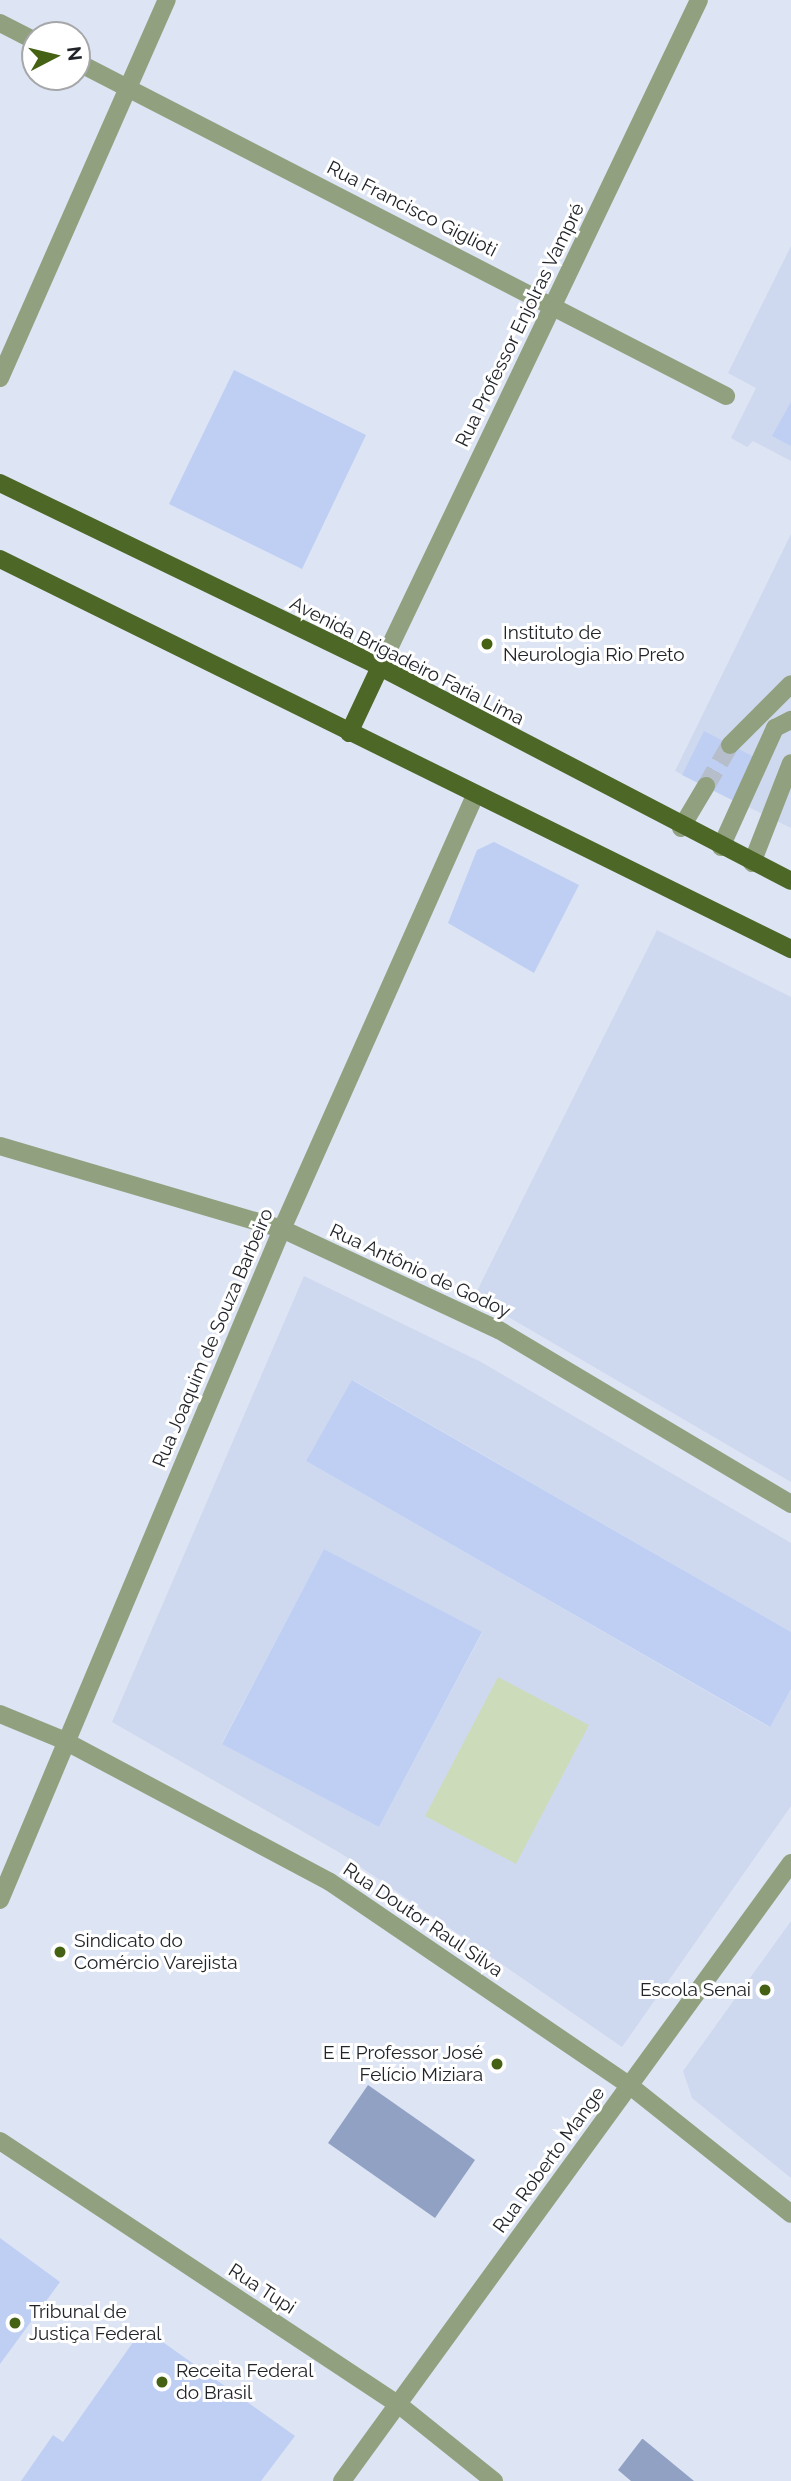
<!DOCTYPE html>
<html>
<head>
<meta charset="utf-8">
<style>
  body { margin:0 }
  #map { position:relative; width:791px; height:2481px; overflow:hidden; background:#dde4f4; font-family:Raleway,sans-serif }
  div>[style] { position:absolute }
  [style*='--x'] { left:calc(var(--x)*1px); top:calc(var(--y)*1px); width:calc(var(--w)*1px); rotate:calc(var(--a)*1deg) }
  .built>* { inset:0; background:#ced9ef }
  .green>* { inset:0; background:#ccdcbb }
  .water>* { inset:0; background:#91a1c4 }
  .building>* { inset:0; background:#becff3 }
  .minor-tunnel>* { height:18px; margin-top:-9px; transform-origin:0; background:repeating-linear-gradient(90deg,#b7becb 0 18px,transparent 0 27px) }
  .minor>* { height:18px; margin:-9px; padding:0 9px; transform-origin:9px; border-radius:9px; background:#91a17f }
  .major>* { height:18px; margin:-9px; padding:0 9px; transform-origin:9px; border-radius:9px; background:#4d6727 }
  .dots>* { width:19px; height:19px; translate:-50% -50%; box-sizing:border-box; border:4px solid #fff; border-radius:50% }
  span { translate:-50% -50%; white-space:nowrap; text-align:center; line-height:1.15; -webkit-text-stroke:6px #fff; paint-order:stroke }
  .street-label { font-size:19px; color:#212429 }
  .poi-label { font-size:19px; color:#212429 }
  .left { translate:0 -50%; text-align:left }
  .right { translate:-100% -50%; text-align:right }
  .north { position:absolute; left:21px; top:21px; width:70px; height:70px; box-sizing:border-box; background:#fff; border:2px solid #a6a7a9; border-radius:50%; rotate:83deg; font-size:19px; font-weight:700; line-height:28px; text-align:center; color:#212429 }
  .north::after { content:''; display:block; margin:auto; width:24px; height:32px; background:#456214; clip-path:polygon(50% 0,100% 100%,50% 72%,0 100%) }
</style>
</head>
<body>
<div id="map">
  <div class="built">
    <div style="clip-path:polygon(791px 246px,791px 461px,753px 441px,747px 447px,731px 438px,756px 388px,728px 373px)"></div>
    <div style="clip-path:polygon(791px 534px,791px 828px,675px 771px)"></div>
    <div style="clip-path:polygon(657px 930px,791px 997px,791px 1482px,474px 1297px)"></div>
    <div style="clip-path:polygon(evenodd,304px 1276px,481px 1362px,791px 1543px,791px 1632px,353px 1380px,306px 1461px,769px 1727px,791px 1689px,791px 1806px,622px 2047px,342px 1854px,112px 1722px,304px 1276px,324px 1549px,482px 1633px,379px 1827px,222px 1743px,324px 1549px)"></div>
    <div style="clip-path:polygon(791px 1921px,791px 2178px,692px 2098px,683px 2071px)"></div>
  </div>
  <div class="green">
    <div style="clip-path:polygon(498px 1677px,589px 1725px,516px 1864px,425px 1816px)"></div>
  </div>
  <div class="water">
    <div style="clip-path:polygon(368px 2085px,475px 2160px,435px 2218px,328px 2143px)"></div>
    <div style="clip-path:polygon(642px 2439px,643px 2439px,694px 2481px,631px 2481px,618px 2470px)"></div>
  </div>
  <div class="building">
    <div style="clip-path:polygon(234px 370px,366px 435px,302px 569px,169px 504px)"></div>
    <div style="clip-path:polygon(791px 402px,791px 446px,772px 436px)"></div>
    <div style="clip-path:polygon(704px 731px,756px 758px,734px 801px,682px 775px)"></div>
    <div style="clip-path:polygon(494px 842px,579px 885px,534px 973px,448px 923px,477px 850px)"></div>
    <div style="clip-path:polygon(352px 1380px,791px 1632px,791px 1689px,770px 1727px,306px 1461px)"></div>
    <div style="clip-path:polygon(324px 1549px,482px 1632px,379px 1827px,222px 1744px)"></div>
    <div style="clip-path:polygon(0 2238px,60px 2282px,0 2364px)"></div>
    <div style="clip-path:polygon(143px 2328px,295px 2436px,261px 2481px,21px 2481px,53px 2435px,63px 2442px)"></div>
  </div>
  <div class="minor-tunnel">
    <div style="--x:706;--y:786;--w:48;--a:-59.7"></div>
  </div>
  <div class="minor">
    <div style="--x:0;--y:23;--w:39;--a:27"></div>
    <div style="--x:77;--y:62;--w:730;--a:27.23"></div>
    <div style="--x:0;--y:378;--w:413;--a:-66.2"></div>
    <div style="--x:380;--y:667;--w:739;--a:-64.44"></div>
    <div style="--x:730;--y:745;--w:86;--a:-45"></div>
    <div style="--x:681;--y:828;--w:49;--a:-59.2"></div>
    <div style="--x:721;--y:847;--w:131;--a:-65.6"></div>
    <div style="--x:775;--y:728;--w:18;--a:-27"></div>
    <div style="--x:752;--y:863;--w:107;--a:-68.7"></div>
    <div style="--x:0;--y:1146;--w:294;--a:16.4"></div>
    <div style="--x:282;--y:1229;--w:239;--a:25"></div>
    <div style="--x:499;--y:1330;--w:340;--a:30.8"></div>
    <div style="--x:0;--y:1714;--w:68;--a:22.4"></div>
    <div style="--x:63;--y:1740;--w:302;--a:28"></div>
    <div style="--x:330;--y:1882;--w:361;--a:34.2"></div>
    <div style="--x:629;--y:2085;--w:207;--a:38.5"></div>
    <div style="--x:0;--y:1900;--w:728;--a:-67.2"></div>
    <div style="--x:282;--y:1229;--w:473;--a:-66"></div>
    <div style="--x:0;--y:2141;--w:477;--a:33.5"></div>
    <div style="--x:398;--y:2404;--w:123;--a:38.7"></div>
    <div style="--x:342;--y:2481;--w:764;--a:-54"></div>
  </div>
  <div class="major">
    <div style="--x:0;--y:483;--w:422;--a:25.8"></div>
    <div style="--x:380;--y:667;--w:463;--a:27.5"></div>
    <div style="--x:0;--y:559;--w:882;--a:26.25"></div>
    <div style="--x:349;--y:733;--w:73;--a:-64.8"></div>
  </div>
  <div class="dots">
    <div style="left:487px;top:644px;background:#456214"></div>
    <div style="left:60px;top:1952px;background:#456214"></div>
    <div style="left:765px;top:1990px;background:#456214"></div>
    <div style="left:497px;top:2064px;background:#456214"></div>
    <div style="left:15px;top:2323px;background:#456214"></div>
    <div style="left:162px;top:2382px;background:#456214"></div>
  </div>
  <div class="street-label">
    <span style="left:412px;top:209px;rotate:27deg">Rua Francisco Giglioti</span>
    <span style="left:520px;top:325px;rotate:-64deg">Rua Professor Enjolras Vampré</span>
    <span style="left:407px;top:661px;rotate:27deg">Avenida Brigadeiro Faria Lima</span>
    <span style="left:420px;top:1271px;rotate:25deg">Rua Antônio de Godoy</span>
    <span style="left:213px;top:1338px;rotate:-67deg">Rua Joaquim de Souza Barbeiro</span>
    <span style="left:423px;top:1920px;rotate:34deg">Rua Doutor Raul Silva</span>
    <span style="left:549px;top:2160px;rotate:-54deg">Rua Roberto Mange</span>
    <span style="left:262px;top:2289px;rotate:33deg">Rua Tupi</span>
  </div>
  <div class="poi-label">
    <span class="left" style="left:503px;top:644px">Instituto de<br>Neurologia Rio Preto</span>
    <span class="left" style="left:74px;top:1952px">Sindicato do<br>Comércio Varejista</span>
    <span class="right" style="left:751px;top:1990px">Escola Senai</span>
    <span class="right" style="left:483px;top:2064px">E E Professor José<br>Felício Miziara</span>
    <span class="left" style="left:29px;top:2323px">Tribunal de<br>Justiça Federal</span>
    <span class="left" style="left:176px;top:2382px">Receita Federal<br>do Brasil</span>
  </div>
  <div class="north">N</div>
</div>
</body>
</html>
